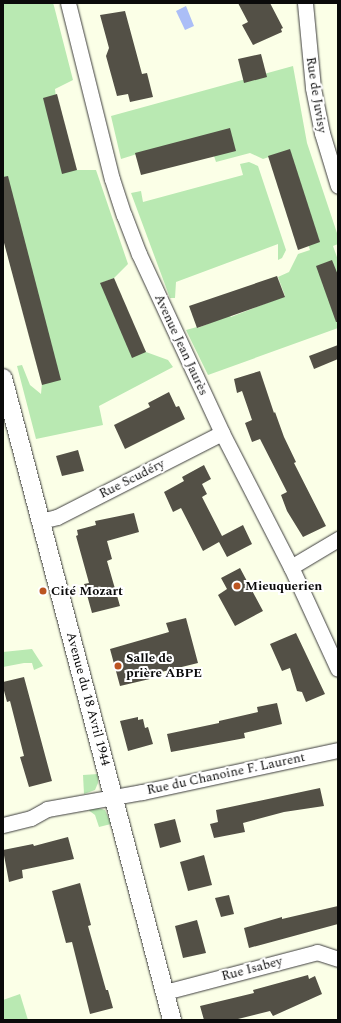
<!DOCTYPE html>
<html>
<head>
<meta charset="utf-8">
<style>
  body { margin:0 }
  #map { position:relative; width:341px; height:1023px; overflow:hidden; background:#fbffe7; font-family:Spectral,serif }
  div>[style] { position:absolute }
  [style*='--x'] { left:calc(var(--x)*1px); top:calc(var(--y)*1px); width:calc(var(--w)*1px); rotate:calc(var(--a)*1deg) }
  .green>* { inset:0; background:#b9e9b2 }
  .water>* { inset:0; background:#abbef7 }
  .building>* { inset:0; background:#535046 }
  .roads { filter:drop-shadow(0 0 1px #3d3d3d) drop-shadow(0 0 1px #3d3d3d) }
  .minor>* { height:15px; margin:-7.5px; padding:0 7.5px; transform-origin:7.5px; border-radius:7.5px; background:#fff }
  .tertiary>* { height:18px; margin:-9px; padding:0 9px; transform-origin:9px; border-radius:9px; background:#fff }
  .dots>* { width:11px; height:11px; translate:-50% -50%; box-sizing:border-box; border:2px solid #fff; border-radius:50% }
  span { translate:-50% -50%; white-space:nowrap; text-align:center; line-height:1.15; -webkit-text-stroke:4px #fff; paint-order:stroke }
  .street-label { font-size:13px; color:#0a0a0a }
  .poi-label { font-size:13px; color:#0a0a0a; font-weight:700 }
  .left { translate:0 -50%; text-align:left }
  .frame { position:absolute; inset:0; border:4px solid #0a0a0a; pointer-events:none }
</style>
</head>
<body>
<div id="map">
  <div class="green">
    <div style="clip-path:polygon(3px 3px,53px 3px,54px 6px,73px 80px,55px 89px,64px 170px,96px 170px,128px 264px,114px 278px,101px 283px,146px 352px,168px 360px,173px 367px,99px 406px,103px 425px,36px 439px,17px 366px,22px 365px,30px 385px,41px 394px,42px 383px,3px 185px)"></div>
    <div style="clip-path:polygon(293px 66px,307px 143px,338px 236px,338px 244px,333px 246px,338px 260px,338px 328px,208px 375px,186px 330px,197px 327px,198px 328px,229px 315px,231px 317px,285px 296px,278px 277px,289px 272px,298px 254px,310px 250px,278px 154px,263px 159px,250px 153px,216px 162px,213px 153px,137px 154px,121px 159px,111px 116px)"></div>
    <div style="clip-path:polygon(249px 162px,258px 166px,286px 250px,282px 258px,278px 260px,278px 244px,176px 282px,175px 298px,170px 298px,131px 193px,141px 191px,143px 202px,243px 175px,240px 164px)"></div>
    <div style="clip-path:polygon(32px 649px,43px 666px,34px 670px,32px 663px,24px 663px,3px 667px,3px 652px)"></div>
    <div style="clip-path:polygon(98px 774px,98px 783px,95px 790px,84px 794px,83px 775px)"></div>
    <div style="clip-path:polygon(95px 807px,105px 810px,111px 824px,99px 827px,95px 815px,87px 809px)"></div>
    <div style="clip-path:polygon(20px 994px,28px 1020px,3px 1020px,3px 1000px)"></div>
  </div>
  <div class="water">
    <div style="clip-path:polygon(186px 6px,194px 26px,185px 30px,176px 11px)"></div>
  </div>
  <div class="building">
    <div style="clip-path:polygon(238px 3px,270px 3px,283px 28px,281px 29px,282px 32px,253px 45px,242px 25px,248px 22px)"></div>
    <div style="clip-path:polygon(125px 11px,142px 74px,147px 73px,153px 97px,130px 102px,128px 94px,117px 96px,106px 56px,109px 48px,100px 15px)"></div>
    <div style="clip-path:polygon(261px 54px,267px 77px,244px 83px,238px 59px)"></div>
    <div style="clip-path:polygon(57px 94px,77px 170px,62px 174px,43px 98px)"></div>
    <div style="clip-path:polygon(230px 128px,236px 151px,141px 175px,135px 153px)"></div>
    <div style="clip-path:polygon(290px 149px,320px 242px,298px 250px,268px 156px)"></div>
    <div style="clip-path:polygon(8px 176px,61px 380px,42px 385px,3px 239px,3px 177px)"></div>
    <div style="clip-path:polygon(332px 260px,338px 275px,338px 322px,336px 322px,316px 266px)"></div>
    <div style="clip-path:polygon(277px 276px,285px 297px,197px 328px,189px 306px)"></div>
    <div style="clip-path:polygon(114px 278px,146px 352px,132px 358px,100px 283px)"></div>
    <div style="clip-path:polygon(338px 345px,338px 359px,314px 369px,309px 356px)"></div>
    <div style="clip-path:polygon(260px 371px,274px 413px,275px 412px,284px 437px,296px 462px,294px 463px,326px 526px,303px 537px,287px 511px,281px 495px,287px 492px,260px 439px,252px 442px,245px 423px,252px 420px,242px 391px,237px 393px,234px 379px)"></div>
    <div style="clip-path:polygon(169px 392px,176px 407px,179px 406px,185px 419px,125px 449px,114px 425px,150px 407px,148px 403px)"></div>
    <div style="clip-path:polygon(78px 450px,84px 471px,62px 476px,56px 456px)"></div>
    <div style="clip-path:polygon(204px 465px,211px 479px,202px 484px,207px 494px,202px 497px,222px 536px,243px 525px,252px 544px,227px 557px,219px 542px,203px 551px,181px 508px,173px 512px,164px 492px,184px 481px,182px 477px)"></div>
    <div style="clip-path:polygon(134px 513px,139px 532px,107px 541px,112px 559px,107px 561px,120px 606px,92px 613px,84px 584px,89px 583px,76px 536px,78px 535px,77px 530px,96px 525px,95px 521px)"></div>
    <div style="clip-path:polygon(240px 568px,263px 611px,235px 626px,218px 595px,227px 589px,221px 578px)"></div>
    <div style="clip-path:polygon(186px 618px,198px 663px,153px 674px,154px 678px,120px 686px,110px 649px,169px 632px,166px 623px)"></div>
    <div style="clip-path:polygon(296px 633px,325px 694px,306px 702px,302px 692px,297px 691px,290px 668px,282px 671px,270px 644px)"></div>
    <div style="clip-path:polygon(24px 677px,52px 781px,29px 787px,20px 757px,24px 756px,10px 701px,7px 702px,3px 687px,3px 682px)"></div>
    <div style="clip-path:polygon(277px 703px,282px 724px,244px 733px,245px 738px,171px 752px,167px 734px,219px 723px,219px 721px,258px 712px,257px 707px)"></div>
    <div style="clip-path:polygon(138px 717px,138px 720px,143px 719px,145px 728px,148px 727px,153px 744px,128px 751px,120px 721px)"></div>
    <div style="clip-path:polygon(320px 788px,324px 806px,284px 812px,243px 823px,245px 832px,214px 838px,210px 824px,218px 822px,216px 810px)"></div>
    <div style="clip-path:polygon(175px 819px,181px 842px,160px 848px,154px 824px)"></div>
    <div style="clip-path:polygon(68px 837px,74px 859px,22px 870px,23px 878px,9px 882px,3px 850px,33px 844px,34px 846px)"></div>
    <div style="clip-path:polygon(204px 855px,212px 885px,188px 891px,180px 862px)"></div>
    <div style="clip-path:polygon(80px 883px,91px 925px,88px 926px,106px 990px,108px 990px,113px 1008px,90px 1014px,72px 942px,66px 943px,52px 891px)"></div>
    <div style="clip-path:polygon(229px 895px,234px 914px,221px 917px,215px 898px)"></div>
    <div style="clip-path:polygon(338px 906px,338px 924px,249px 948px,244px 928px,282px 917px,282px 919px)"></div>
    <div style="clip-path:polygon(197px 920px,206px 953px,183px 958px,175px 926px)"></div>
    <div style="clip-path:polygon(308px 975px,309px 979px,315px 976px,322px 994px,273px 1016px,270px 1011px,234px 1020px,204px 1020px,200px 1006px,254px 993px,253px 990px)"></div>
  </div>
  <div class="roads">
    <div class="minor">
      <div style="--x:68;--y:3;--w:181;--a:76"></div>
      <div style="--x:112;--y:179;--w:38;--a:72"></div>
      <div style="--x:124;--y:215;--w:42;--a:69"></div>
      <div style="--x:139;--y:254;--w:197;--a:65.1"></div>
      <div style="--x:222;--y:433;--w:151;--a:62.8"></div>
      <div style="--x:291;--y:567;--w:112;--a:65.3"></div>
      <div style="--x:305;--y:3;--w:85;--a:84.6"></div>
      <div style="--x:313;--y:88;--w:46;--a:78.7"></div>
      <div style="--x:322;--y:133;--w:55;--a:73.2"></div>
      <div style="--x:41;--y:521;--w:16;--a:-14"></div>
      <div style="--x:57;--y:517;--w:185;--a:-27"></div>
      <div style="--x:291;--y:567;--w:55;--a:-30.8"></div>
      <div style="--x:3;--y:825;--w:29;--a:-14"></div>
      <div style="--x:31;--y:818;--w:18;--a:-29"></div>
      <div style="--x:47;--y:809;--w:97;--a:-10.1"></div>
      <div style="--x:142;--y:792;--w:200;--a:-12.1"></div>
      <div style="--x:165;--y:992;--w:157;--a:-14.7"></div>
      <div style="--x:317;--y:952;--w:22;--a:18"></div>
    </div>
    <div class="tertiary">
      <div style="--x:3;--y:378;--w:664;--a:75.25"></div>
    </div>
  </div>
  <div class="dots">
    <div style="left:237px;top:586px;background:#bb5521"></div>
    <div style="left:43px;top:591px;background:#bb5521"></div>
    <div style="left:118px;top:666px;background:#bb5521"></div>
  </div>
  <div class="street-label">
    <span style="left:316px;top:95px;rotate:81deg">Rue de Juvisy</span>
    <span style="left:181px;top:345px;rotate:65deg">Avenue Jean Jaurès</span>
    <span style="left:132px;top:479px;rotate:-27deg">Rue Scudéry</span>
    <span style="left:88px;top:699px;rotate:75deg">Avenue du 18 Avril 1944</span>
    <span style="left:226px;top:774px;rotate:-12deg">Rue du Chanoine F. Laurent</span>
    <span style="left:252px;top:969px;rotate:-15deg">Rue Isabey</span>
  </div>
  <div class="poi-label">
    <span class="left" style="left:245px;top:586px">Mieuquerien</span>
    <span class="left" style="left:51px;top:591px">Cité Mozart</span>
    <span class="left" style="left:126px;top:666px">Salle de<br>prière ABPE</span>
  </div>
  <div class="frame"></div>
</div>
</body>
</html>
